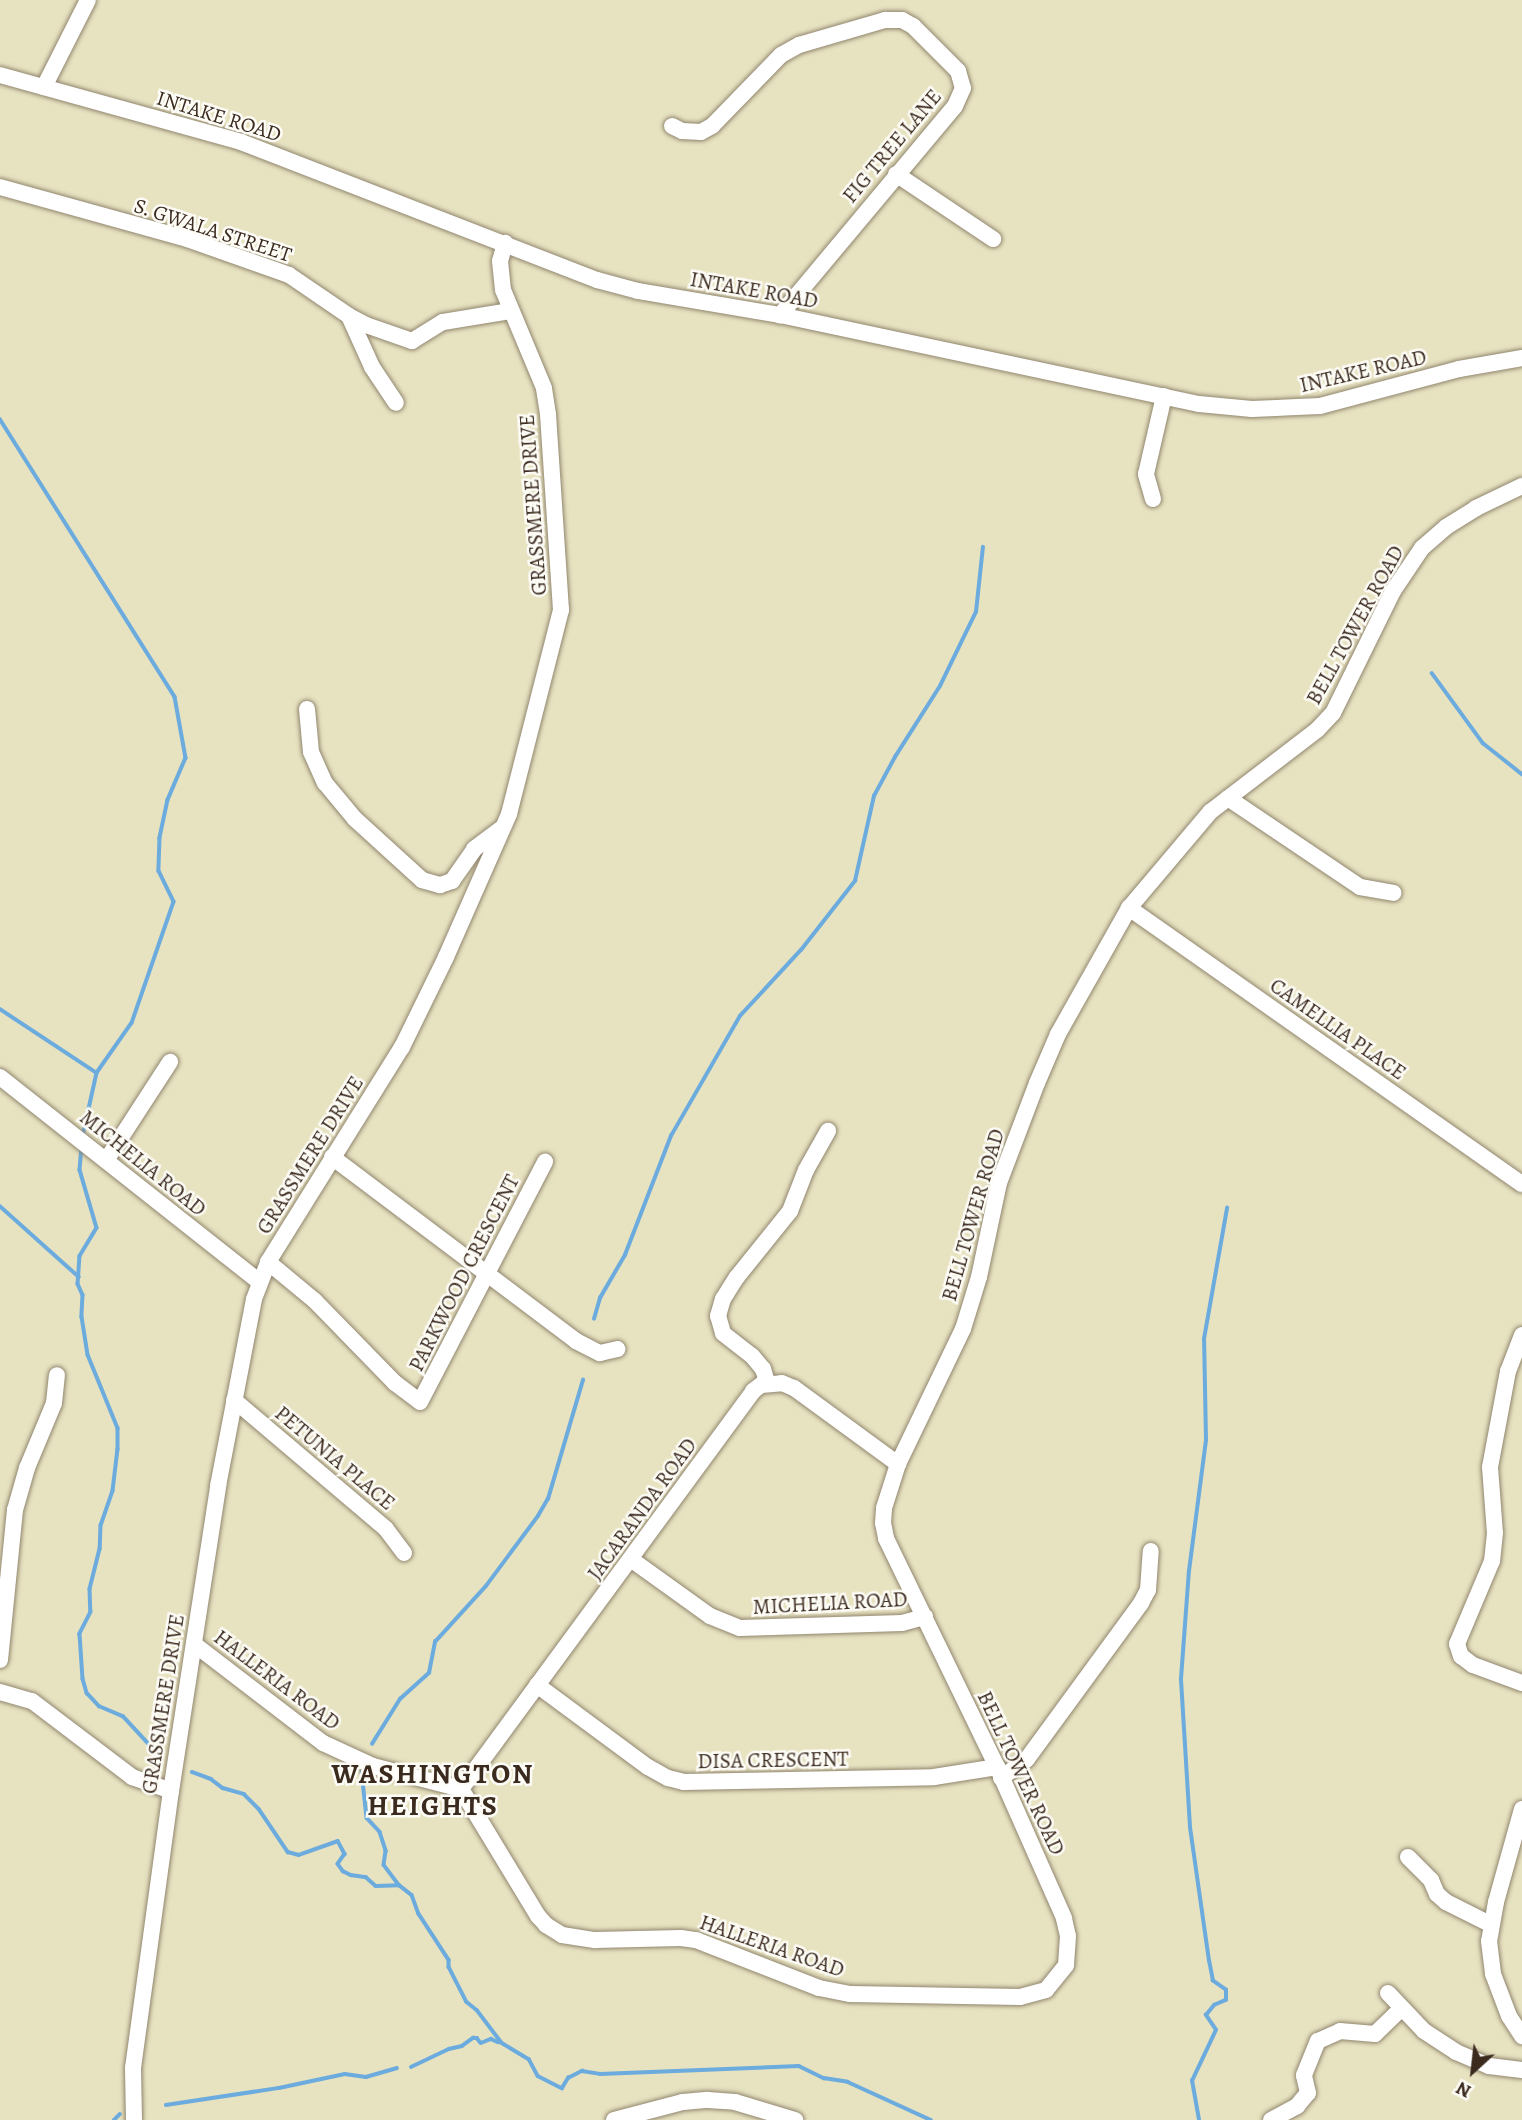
<!DOCTYPE html>
<html>
<head>
<meta charset="utf-8">
<style>
  body { margin:0 }
  #map { position:relative; width:1522px; height:2120px; overflow:hidden; background:#e7e2c0; font-family:Alegreya,serif }
  div>[style] { position:absolute }
  [style*='--x'] { left:calc(var(--x)*1px); top:calc(var(--y)*1px); width:calc(var(--w)*1px); rotate:calc(var(--a)*1deg) }
  .stream>* { height:3.5px; margin:-1.75px; padding:0 1.75px; transform-origin:1.75px; border-radius:1.75px; background:#6babde }
  .roads { filter:drop-shadow(0 0 2px #91866f) drop-shadow(0 0 2px #91866f) }
  .minor>* { height:16px; margin:-8px; padding:0 8px; transform-origin:8px; border-radius:8px; background:#fff }
  span { translate:-50% -50%; white-space:nowrap; text-align:center; line-height:1.15; -webkit-text-stroke:5px #fdfcf7; paint-order:stroke }
  .street-label { font-size:21px; color:#3b2a1e }
  .district-label { font-size:28px; color:#3b2a1e; font-weight:700; letter-spacing:2px }
  .north { position:absolute; left:1438px; top:2036px; width:70px; height:70px; -webkit-text-stroke:5px #fdfcf7; paint-order:stroke; rotate:207deg; font-size:19px; font-weight:700; line-height:28px; text-align:center; color:#3b2a1e }
  .north::after { content:''; display:block; margin:auto; width:24px; height:32px; background:#3b2a1e; clip-path:polygon(50% 0,100% 100%,50% 72%,0 100%) }
</style>
</head>
<body>
<div id="map">
  <div class="stream">
    <div style="--x:0;--y:419;--w:328;--a:57.8"></div>
    <div style="--x:175;--y:697;--w:62;--a:79.8"></div>
    <div style="--x:186;--y:758;--w:46;--a:113.2"></div>
    <div style="--x:168;--y:800;--w:39;--a:102"></div>
    <div style="--x:160;--y:838;--w:33;--a:92"></div>
    <div style="--x:159;--y:871;--w:34;--a:64"></div>
    <div style="--x:174;--y:902;--w:128;--a:109.1"></div>
    <div style="--x:132;--y:1023;--w:61;--a:125"></div>
    <div style="--x:97;--y:1073;--w:65;--a:102.5"></div>
    <div style="--x:1432;--y:673;--w:87;--a:53.9"></div>
    <div style="--x:1483;--y:743;--w:50;--a:38.5"></div>
    <div style="--x:0;--y:1009;--w:116;--a:33.4"></div>
    <div style="--x:82;--y:1147;--w:23;--a:95"></div>
    <div style="--x:80;--y:1170;--w:60;--a:73.7"></div>
    <div style="--x:97;--y:1228;--w:33;--a:121"></div>
    <div style="--x:80;--y:1256;--w:28;--a:94"></div>
    <div style="--x:78;--y:1284;--w:12;--a:66"></div>
    <div style="--x:83;--y:1295;--w:22;--a:93"></div>
    <div style="--x:82;--y:1317;--w:38;--a:81"></div>
    <div style="--x:88;--y:1355;--w:79;--a:67.7"></div>
    <div style="--x:118;--y:1428;--w:21;--a:90"></div>
    <div style="--x:118;--y:1449;--w:42;--a:96.8"></div>
    <div style="--x:113;--y:1491;--w:36;--a:109"></div>
    <div style="--x:101;--y:1525;--w:24;--a:92"></div>
    <div style="--x:100;--y:1549;--w:41;--a:104"></div>
    <div style="--x:90;--y:1589;--w:23;--a:88"></div>
    <div style="--x:91;--y:1612;--w:25;--a:117"></div>
    <div style="--x:80;--y:1634;--w:45;--a:86.2"></div>
    <div style="--x:83;--y:1679;--w:15;--a:74"></div>
    <div style="--x:87;--y:1693;--w:18;--a:47"></div>
    <div style="--x:99;--y:1706;--w:26;--a:23"></div>
    <div style="--x:123;--y:1716;--w:56;--a:47.2"></div>
    <div style="--x:0;--y:1206;--w:106;--a:41.9"></div>
    <div style="--x:594;--y:1319;--w:22;--a:-74"></div>
    <div style="--x:600;--y:1298;--w:50;--a:-59.8"></div>
    <div style="--x:625;--y:1255;--w:128;--a:-68.9"></div>
    <div style="--x:671;--y:1136;--w:138;--a:-60.1"></div>
    <div style="--x:740;--y:1016;--w:90;--a:-47.3"></div>
    <div style="--x:801;--y:950;--w:88;--a:-52"></div>
    <div style="--x:855;--y:881;--w:87;--a:-77.4"></div>
    <div style="--x:874;--y:796;--w:44;--a:-61.7"></div>
    <div style="--x:895;--y:757;--w:84;--a:-57.6"></div>
    <div style="--x:940;--y:686;--w:82;--a:-64.1"></div>
    <div style="--x:976;--y:612;--w:65;--a:-83.9"></div>
    <div style="--x:372;--y:1744;--w:53;--a:-58.1"></div>
    <div style="--x:400;--y:1699;--w:39;--a:-42"></div>
    <div style="--x:429;--y:1673;--w:32;--a:-79"></div>
    <div style="--x:435;--y:1642;--w:76;--a:-47.7"></div>
    <div style="--x:486;--y:1586;--w:87;--a:-53.4"></div>
    <div style="--x:538;--y:1516;--w:20;--a:-60"></div>
    <div style="--x:548;--y:1499;--w:124;--a:-73.6"></div>
    <div style="--x:192;--y:1772;--w:20;--a:20"></div>
    <div style="--x:211;--y:1779;--w:15;--a:37"></div>
    <div style="--x:223;--y:1788;--w:22;--a:16"></div>
    <div style="--x:244;--y:1794;--w:21;--a:45"></div>
    <div style="--x:259;--y:1809;--w:52;--a:56"></div>
    <div style="--x:288;--y:1852;--w:11;--a:15"></div>
    <div style="--x:299;--y:1855;--w:41;--a:-19.7"></div>
    <div style="--x:338;--y:1841;--w:15;--a:62"></div>
    <div style="--x:345;--y:1854;--w:12;--a:125"></div>
    <div style="--x:338;--y:1864;--w:9;--a:54"></div>
    <div style="--x:343;--y:1871;--w:9;--a:27"></div>
    <div style="--x:351;--y:1875;--w:15;--a:8"></div>
    <div style="--x:366;--y:1877;--w:13;--a:42"></div>
    <div style="--x:376;--y:1886;--w:23;--a:-2"></div>
    <div style="--x:399;--y:1885;--w:16;--a:38"></div>
    <div style="--x:412;--y:1895;--w:20;--a:70"></div>
    <div style="--x:419;--y:1914;--w:55;--a:56.9"></div>
    <div style="--x:449;--y:1960;--w:7;--a:90"></div>
    <div style="--x:449;--y:1967;--w:39;--a:63"></div>
    <div style="--x:467;--y:2002;--w:13;--a:39"></div>
    <div style="--x:477;--y:2010;--w:41;--a:52.9"></div>
    <div style="--x:502;--y:2043;--w:31;--a:31"></div>
    <div style="--x:529;--y:2059;--w:19;--a:62"></div>
    <div style="--x:538;--y:2076;--w:27;--a:27"></div>
    <div style="--x:562;--y:2088;--w:12;--a:-59"></div>
    <div style="--x:568;--y:2078;--w:16;--a:-27"></div>
    <div style="--x:582;--y:2071;--w:18;--a:9"></div>
    <div style="--x:600;--y:2074;--w:199;--a:-2.3"></div>
    <div style="--x:799;--y:2066;--w:28;--a:26"></div>
    <div style="--x:824;--y:2078;--w:24;--a:9"></div>
    <div style="--x:848;--y:2082;--w:91;--a:24.6"></div>
    <div style="--x:362;--y:1772;--w:46;--a:83.8"></div>
    <div style="--x:367;--y:1818;--w:19;--a:47"></div>
    <div style="--x:380;--y:1832;--w:20;--a:72"></div>
    <div style="--x:386;--y:1851;--w:14;--a:98"></div>
    <div style="--x:384;--y:1865;--w:25;--a:53"></div>
    <div style="--x:411;--y:2067;--w:42;--a:-25.3"></div>
    <div style="--x:449;--y:2049;--w:13;--a:-13"></div>
    <div style="--x:462;--y:2046;--w:14;--a:-36"></div>
    <div style="--x:473;--y:2038;--w:4;--a:0"></div>
    <div style="--x:477;--y:2038;--w:6;--a:51"></div>
    <div style="--x:481;--y:2043;--w:11;--a:-22"></div>
    <div style="--x:491;--y:2039;--w:8;--a:23"></div>
    <div style="--x:166;--y:2105;--w:114;--a:-8.6"></div>
    <div style="--x:279;--y:2088;--w:67;--a:-12"></div>
    <div style="--x:345;--y:2074;--w:21;--a:8"></div>
    <div style="--x:366;--y:2077;--w:32;--a:-16"></div>
    <div style="--x:114;--y:2120;--w:8;--a:-45"></div>
    <div style="--x:1199;--y:2120;--w:40;--a:-100"></div>
    <div style="--x:1192;--y:2081;--w:56;--a:-64.8"></div>
    <div style="--x:1216;--y:2030;--w:18;--a:-124"></div>
    <div style="--x:1206;--y:2015;--w:13;--a:-51"></div>
    <div style="--x:1214;--y:2005;--w:13;--a:-23"></div>
    <div style="--x:1226;--y:2000;--w:10;--a:-90"></div>
    <div style="--x:1226;--y:1990;--w:16;--a:-145"></div>
    <div style="--x:1213;--y:1981;--w:20;--a:-101"></div>
    <div style="--x:1209;--y:1961;--w:135;--a:-98.1"></div>
    <div style="--x:1190;--y:1827;--w:148;--a:-93.5"></div>
    <div style="--x:1181;--y:1679;--w:108;--a:-85.8"></div>
    <div style="--x:1189;--y:1571;--w:132;--a:-82.6"></div>
    <div style="--x:1206;--y:1440;--w:101;--a:-91.1"></div>
    <div style="--x:1204;--y:1339;--w:133;--a:-80"></div>
  </div>
  <div class="roads">
    <div class="minor">
      <div style="--x:0;--y:75;--w:250;--a:15.5"></div>
      <div style="--x:241;--y:142;--w:382;--a:21.2"></div>
      <div style="--x:597;--y:280;--w:42;--a:15"></div>
      <div style="--x:638;--y:291;--w:144;--a:9.6"></div>
      <div style="--x:780;--y:315;--w:428;--a:12"></div>
      <div style="--x:1199;--y:404;--w:53;--a:5.4"></div>
      <div style="--x:1252;--y:409;--w:68;--a:-2.5"></div>
      <div style="--x:1320;--y:406;--w:144;--a:-14.9"></div>
      <div style="--x:1459;--y:369;--w:64;--a:-9.9"></div>
      <div style="--x:44;--y:87;--w:97;--a:-63.2"></div>
      <div style="--x:672;--y:126;--w:11;--a:27"></div>
      <div style="--x:682;--y:131;--w:19;--a:3"></div>
      <div style="--x:701;--y:132;--w:13;--a:-29"></div>
      <div style="--x:712;--y:126;--w:99;--a:-45.8"></div>
      <div style="--x:781;--y:55;--w:21;--a:-29"></div>
      <div style="--x:799;--y:45;--w:90;--a:-16.2"></div>
      <div style="--x:885;--y:20;--w:17;--a:0"></div>
      <div style="--x:902;--y:20;--w:13;--a:29"></div>
      <div style="--x:913;--y:26;--w:64;--a:45"></div>
      <div style="--x:958;--y:71;--w:18;--a:74"></div>
      <div style="--x:963;--y:88;--w:20;--a:114"></div>
      <div style="--x:955;--y:106;--w:273;--a:129.9"></div>
      <div style="--x:896;--y:174;--w:117;--a:33.8"></div>
      <div style="--x:0;--y:187;--w:194;--a:15.5"></div>
      <div style="--x:187;--y:239;--w:108;--a:19.4"></div>
      <div style="--x:289;--y:275;--w:73;--a:34.3"></div>
      <div style="--x:349;--y:316;--w:56;--a:65.7"></div>
      <div style="--x:372;--y:367;--w:43;--a:56.3"></div>
      <div style="--x:349;--y:316;--w:19;--a:28"></div>
      <div style="--x:366;--y:325;--w:49;--a:19.2"></div>
      <div style="--x:412;--y:341;--w:36;--a:-32"></div>
      <div style="--x:443;--y:322;--w:68;--a:-9.3"></div>
      <div style="--x:1153;--y:499;--w:26;--a:-106"></div>
      <div style="--x:1146;--y:474;--w:80;--a:-77"></div>
      <div style="--x:307;--y:709;--w:43;--a:84.7"></div>
      <div style="--x:311;--y:752;--w:34;--a:66"></div>
      <div style="--x:325;--y:783;--w:47;--a:50.2"></div>
      <div style="--x:355;--y:819;--w:91;--a:42.3"></div>
      <div style="--x:422;--y:880;--w:19;--a:16"></div>
      <div style="--x:440;--y:885;--w:13;--a:-18"></div>
      <div style="--x:452;--y:881;--w:39;--a:-55"></div>
      <div style="--x:474;--y:849;--w:34;--a:-37"></div>
      <div style="--x:1228;--y:798;--w:159;--a:34"></div>
      <div style="--x:1360;--y:887;--w:34;--a:10"></div>
      <div style="--x:1129;--y:908;--w:480;--a:35.1"></div>
      <div style="--x:0;--y:1077;--w:331;--a:38.3"></div>
      <div style="--x:332;--y:1157;--w:306;--a:37"></div>
      <div style="--x:576;--y:1341;--w:27;--a:27"></div>
      <div style="--x:600;--y:1353;--w:18;--a:-13"></div>
      <div style="--x:107;--y:1159;--w:116;--a:-57"></div>
      <div style="--x:268;--y:1262;--w:61;--a:39.7"></div>
      <div style="--x:315;--y:1301;--w:115;--a:45.7"></div>
      <div style="--x:395;--y:1383;--w:31;--a:37"></div>
      <div style="--x:420;--y:1402;--w:271;--a:-62.5"></div>
      <div style="--x:1522;--y:1335;--w:39;--a:111"></div>
      <div style="--x:1508;--y:1371;--w:98;--a:100.6"></div>
      <div style="--x:1490;--y:1467;--w:66;--a:85.7"></div>
      <div style="--x:1495;--y:1533;--w:28;--a:96"></div>
      <div style="--x:1492;--y:1561;--w:90;--a:112.9"></div>
      <div style="--x:1457;--y:1644;--w:13;--a:72"></div>
      <div style="--x:1461;--y:1656;--w:15;--a:37"></div>
      <div style="--x:1473;--y:1665;--w:52;--a:20.2"></div>
      <div style="--x:767;--y:1382;--w:14;--a:-107"></div>
      <div style="--x:763;--y:1369;--w:17;--a:-130"></div>
      <div style="--x:752;--y:1356;--w:37;--a:-142"></div>
      <div style="--x:723;--y:1333;--w:18;--a:-106"></div>
      <div style="--x:718;--y:1316;--w:18;--a:-74"></div>
      <div style="--x:723;--y:1299;--w:26;--a:-58"></div>
      <div style="--x:737;--y:1277;--w:85;--a:-51.2"></div>
      <div style="--x:790;--y:1211;--w:44;--a:-68.7"></div>
      <div style="--x:806;--y:1170;--w:45;--a:-60.6"></div>
      <div style="--x:234;--y:1400;--w:199;--a:40.3"></div>
      <div style="--x:386;--y:1529;--w:30;--a:53"></div>
      <div style="--x:632;--y:1560;--w:96;--a:35.7"></div>
      <div style="--x:710;--y:1616;--w:32;--a:22"></div>
      <div style="--x:740;--y:1628;--w:162;--a:-1.8"></div>
      <div style="--x:902;--y:1623;--w:24;--a:-15"></div>
      <div style="--x:194;--y:1644;--w:163;--a:37.5"></div>
      <div style="--x:323;--y:1743;--w:55;--a:24.7"></div>
      <div style="--x:373;--y:1766;--w:91;--a:14.6"></div>
      <div style="--x:461;--y:1789;--w:149;--a:58.8"></div>
      <div style="--x:538;--y:1916;--w:12;--a:48"></div>
      <div style="--x:546;--y:1925;--w:19;--a:32"></div>
      <div style="--x:562;--y:1935;--w:33;--a:9"></div>
      <div style="--x:595;--y:1940;--w:86;--a:-1.3"></div>
      <div style="--x:681;--y:1938;--w:15;--a:8"></div>
      <div style="--x:696;--y:1940;--w:132;--a:21.3"></div>
      <div style="--x:819;--y:1988;--w:32;--a:11"></div>
      <div style="--x:850;--y:1994;--w:170;--a:1"></div>
      <div style="--x:1020;--y:1997;--w:27;--a:-15"></div>
      <div style="--x:1046;--y:1990;--w:32;--a:-51"></div>
      <div style="--x:1066;--y:1965;--w:29;--a:-86"></div>
      <div style="--x:1068;--y:1936;--w:18;--a:-103"></div>
      <div style="--x:1064;--y:1918;--w:165;--a:-113.9"></div>
      <div style="--x:997;--y:1767;--w:254;--a:-115.9"></div>
      <div style="--x:886;--y:1538;--w:15;--a:-101"></div>
      <div style="--x:883;--y:1523;--w:15;--a:-86"></div>
      <div style="--x:884;--y:1508;--w:46;--a:-72.3"></div>
      <div style="--x:898;--y:1464;--w:150;--a:-64.3"></div>
      <div style="--x:963;--y:1329;--w:54;--a:-72.9"></div>
      <div style="--x:979;--y:1277;--w:96;--a:-78"></div>
      <div style="--x:999;--y:1183;--w:107;--a:-69.2"></div>
      <div style="--x:1037;--y:1083;--w:53;--a:-66.8"></div>
      <div style="--x:1058;--y:1034;--w:145;--a:-60.6"></div>
      <div style="--x:1129;--y:908;--w:126;--a:-49.8"></div>
      <div style="--x:1210;--y:812;--w:135;--a:-37.5"></div>
      <div style="--x:1317;--y:730;--w:23;--a:-47"></div>
      <div style="--x:1333;--y:713;--w:136;--a:-63.8"></div>
      <div style="--x:1393;--y:591;--w:52;--a:-56"></div>
      <div style="--x:1422;--y:548;--w:32;--a:-41"></div>
      <div style="--x:1446;--y:527;--w:36;--a:-32"></div>
      <div style="--x:1476;--y:508;--w:51;--a:-25.6"></div>
      <div style="--x:0;--y:1660;--w:151;--a:-84.3"></div>
      <div style="--x:15;--y:1510;--w:44;--a:-74.1"></div>
      <div style="--x:27;--y:1468;--w:70;--a:-67.4"></div>
      <div style="--x:54;--y:1403;--w:28;--a:-84"></div>
      <div style="--x:537;--y:1685;--w:138;--a:36.5"></div>
      <div style="--x:648;--y:1767;--w:23;--a:29"></div>
      <div style="--x:668;--y:1778;--w:16;--a:14"></div>
      <div style="--x:684;--y:1782;--w:250;--a:-1.1"></div>
      <div style="--x:934;--y:1777;--w:64;--a:-9"></div>
      <div style="--x:0;--y:1692;--w:33;--a:16"></div>
      <div style="--x:32;--y:1701;--w:126;--a:37.2"></div>
      <div style="--x:132;--y:1777;--w:41;--a:19.7"></div>
      <div style="--x:1001;--y:1778;--w:32;--a:-36"></div>
      <div style="--x:1027;--y:1759;--w:193;--a:-53.8"></div>
      <div style="--x:1141;--y:1603;--w:15;--a:-62"></div>
      <div style="--x:1148;--y:1590;--w:39;--a:-86"></div>
      <div style="--x:461;--y:1789;--w:494;--a:-53.7"></div>
      <div style="--x:753;--y:1391;--w:10;--a:-37"></div>
      <div style="--x:761;--y:1385;--w:21;--a:-5"></div>
      <div style="--x:782;--y:1383;--w:13;--a:23"></div>
      <div style="--x:794;--y:1388;--w:129;--a:36.2"></div>
      <div style="--x:1522;--y:1809;--w:97;--a:105.6"></div>
      <div style="--x:1496;--y:1902;--w:40;--a:100"></div>
      <div style="--x:1489;--y:1941;--w:33;--a:83"></div>
      <div style="--x:1493;--y:1974;--w:45;--a:69.1"></div>
      <div style="--x:1509;--y:2016;--w:24;--a:57"></div>
      <div style="--x:1408;--y:1857;--w:33;--a:45"></div>
      <div style="--x:1431;--y:1880;--w:15;--a:67"></div>
      <div style="--x:1437;--y:1894;--w:12;--a:42"></div>
      <div style="--x:1446;--y:1902;--w:51;--a:26.6"></div>
      <div style="--x:1388;--y:1993;--w:52;--a:46.5"></div>
      <div style="--x:1424;--y:2031;--w:38;--a:33"></div>
      <div style="--x:1456;--y:2052;--w:36;--a:23"></div>
      <div style="--x:1489;--y:2066;--w:33;--a:7"></div>
      <div style="--x:134;--y:2120;--w:52;--a:-91.1"></div>
      <div style="--x:133;--y:2068;--w:280;--a:-82.2"></div>
      <div style="--x:171;--y:1791;--w:309;--a:-81.2"></div>
      <div style="--x:218;--y:1486;--w:190;--a:-79.1"></div>
      <div style="--x:254;--y:1299;--w:40;--a:-69"></div>
      <div style="--x:268;--y:1262;--w:253;--a:-58.1"></div>
      <div style="--x:402;--y:1047;--w:100;--a:-63.9"></div>
      <div style="--x:446;--y:957;--w:156;--a:-66.2"></div>
      <div style="--x:509;--y:814;--w:211;--a:-75.7"></div>
      <div style="--x:561;--y:610;--w:196;--a:-93.8"></div>
      <div style="--x:548;--y:414;--w:26;--a:-99"></div>
      <div style="--x:544;--y:388;--w:106;--a:-112.7"></div>
      <div style="--x:503;--y:290;--w:29;--a:-96"></div>
      <div style="--x:500;--y:261;--w:19;--a:-74"></div>
      <div style="--x:614;--y:2120;--w:71;--a:-14.6"></div>
      <div style="--x:683;--y:2102;--w:25;--a:-5"></div>
      <div style="--x:708;--y:2100;--w:27;--a:4"></div>
      <div style="--x:735;--y:2102;--w:63;--a:16.7"></div>
      <div style="--x:1271;--y:2120;--w:30;--a:-28"></div>
      <div style="--x:1297;--y:2106;--w:17;--a:-50"></div>
      <div style="--x:1308;--y:2093;--w:18;--a:-103"></div>
      <div style="--x:1304;--y:2075;--w:37;--a:-68"></div>
      <div style="--x:1318;--y:2041;--w:24;--a:-24"></div>
      <div style="--x:1340;--y:2031;--w:35;--a:5"></div>
      <div style="--x:1375;--y:2034;--w:37;--a:-44"></div>
    </div>
  </div>
  <div class="street-label">
    <span style="left:219px;top:116px;rotate:17deg">INTAKE ROAD</span>
    <span style="left:892px;top:146px;rotate:-50deg">FIG TREE LANE</span>
    <span style="left:213px;top:230px;rotate:18deg">S. GWALA STREET</span>
    <span style="left:754px;top:290px;rotate:10deg">INTAKE ROAD</span>
    <span style="left:1363px;top:371px;rotate:-13deg">INTAKE ROAD</span>
    <span style="left:533px;top:505px;rotate:-94deg">GRASSMERE DRIVE</span>
    <span style="left:1355px;top:625px;rotate:-61deg">BELL TOWER ROAD</span>
    <span style="left:1338px;top:1029px;rotate:35deg">CAMELLIA PLACE</span>
    <span style="left:310px;top:1155px;rotate:-58deg">GRASSMERE DRIVE</span>
    <span style="left:143px;top:1163px;rotate:39deg">MICHELIA ROAD</span>
    <span style="left:973px;top:1215px;rotate:-74deg">BELL TOWER ROAD</span>
    <span style="left:464px;top:1273px;rotate:-63deg">PARKWOOD CRESCENT</span>
    <span style="left:335px;top:1458px;rotate:40deg">PETUNIA PLACE</span>
    <span style="left:642px;top:1509px;rotate:-54deg">JACARANDA ROAD</span>
    <span style="left:830px;top:1603px;rotate:-3deg">MICHELIA ROAD</span>
    <span style="left:277px;top:1680px;rotate:37deg">HALLERIA ROAD</span>
    <span style="left:163px;top:1704px;rotate:-81deg">GRASSMERE DRIVE</span>
    <span style="left:773px;top:1760px;rotate:-1deg">DISA CRESCENT</span>
    <span style="left:1021px;top:1773px;rotate:65deg">BELL TOWER ROAD</span>
    <span style="left:772px;top:1946px;rotate:19deg">HALLERIA ROAD</span>
  </div>
  <div class="district-label">
    <span style="left:433px;top:1790px">WASHINGTON<br>HEIGHTS</span>
  </div>
  <div class="north">N</div>
</div>
</body>
</html>
